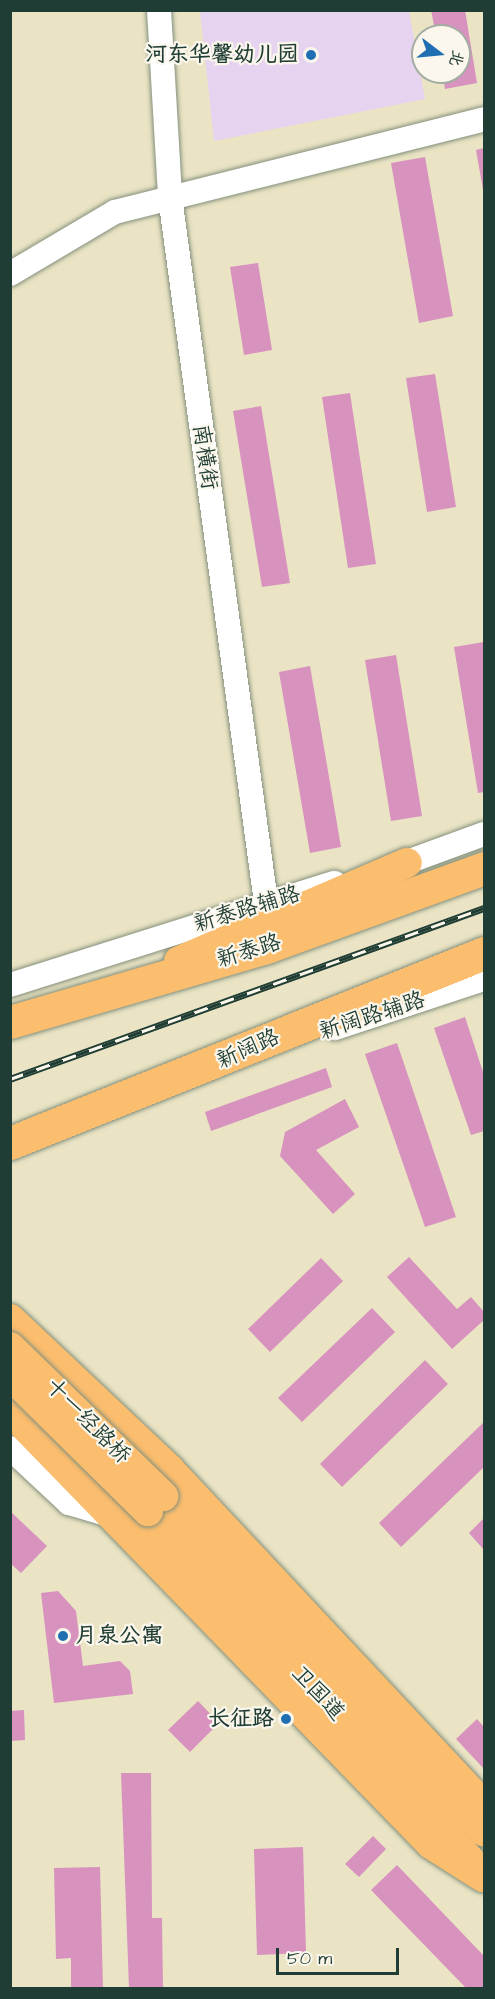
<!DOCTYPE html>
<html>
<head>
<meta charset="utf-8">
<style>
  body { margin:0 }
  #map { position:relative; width:495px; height:1999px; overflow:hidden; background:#eae4c5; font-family:"Architects Daughter","LXGW WenKai TC",sans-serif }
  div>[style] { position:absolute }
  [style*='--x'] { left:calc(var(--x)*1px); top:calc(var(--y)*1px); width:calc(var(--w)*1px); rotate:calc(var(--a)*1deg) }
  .built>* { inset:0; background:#e6d3f0 }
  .building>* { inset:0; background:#d792be }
  .roads { filter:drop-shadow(0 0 2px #84907c) drop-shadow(0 0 2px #84907c) }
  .minor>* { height:24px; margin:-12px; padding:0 12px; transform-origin:12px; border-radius:12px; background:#fff }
  .major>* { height:30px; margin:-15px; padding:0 15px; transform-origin:15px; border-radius:15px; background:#fbbd6e }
  .highway>* { height:33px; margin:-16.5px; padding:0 16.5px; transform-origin:16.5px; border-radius:16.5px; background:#fbbd6e }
  .rail>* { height:7px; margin-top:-3.5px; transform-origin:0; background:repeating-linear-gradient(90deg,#fbf7ec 0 14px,#1f3d34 0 28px); box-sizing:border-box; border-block:2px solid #1f3d34 }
  .bridges { filter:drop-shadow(0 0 2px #84907c) drop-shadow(0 0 2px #84907c) }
  .major-bridge>* { height:30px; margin:-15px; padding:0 15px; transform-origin:15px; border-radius:15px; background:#fbbd6e }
  .dots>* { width:16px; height:16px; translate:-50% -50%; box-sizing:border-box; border:3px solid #fbf7ec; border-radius:50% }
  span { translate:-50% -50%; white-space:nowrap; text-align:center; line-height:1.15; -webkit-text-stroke:4.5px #fbf7ec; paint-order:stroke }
  .poi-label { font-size:22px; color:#1f3d34; font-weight:700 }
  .right { translate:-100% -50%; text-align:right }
  .left { translate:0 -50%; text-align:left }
  .street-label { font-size:22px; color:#1f3d34 }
  .frame { position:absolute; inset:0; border:12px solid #1f3d34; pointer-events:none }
  .north { position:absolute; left:411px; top:24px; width:60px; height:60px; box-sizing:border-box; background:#fbf7ec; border:2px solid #a3ada2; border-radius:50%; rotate:106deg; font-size:16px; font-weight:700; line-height:24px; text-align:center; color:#1f3d34 }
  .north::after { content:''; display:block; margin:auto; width:21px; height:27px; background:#1f6fb2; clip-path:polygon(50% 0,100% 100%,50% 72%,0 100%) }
  .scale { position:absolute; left:276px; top:1948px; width:123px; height:27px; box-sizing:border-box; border:3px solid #1f3d34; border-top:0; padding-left:8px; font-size:18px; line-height:21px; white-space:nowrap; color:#1f3d34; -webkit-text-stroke:4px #fbf7ec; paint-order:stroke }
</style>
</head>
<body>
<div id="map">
  <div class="built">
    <div style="clip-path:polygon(200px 11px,409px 11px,425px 99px,214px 141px)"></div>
  </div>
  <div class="building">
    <div style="clip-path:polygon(431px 10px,465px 10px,477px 83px,445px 89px,442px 72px,459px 72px,459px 36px,436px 36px)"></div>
    <div style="clip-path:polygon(484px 148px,484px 190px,483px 190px,476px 150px)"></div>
    <div style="clip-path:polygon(425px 157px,453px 316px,419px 323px,391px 163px)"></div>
    <div style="clip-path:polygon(258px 263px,272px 350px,244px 355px,230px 267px)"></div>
    <div style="clip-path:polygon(435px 374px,456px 507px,427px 512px,406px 378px)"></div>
    <div style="clip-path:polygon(350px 393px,376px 564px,348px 568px,322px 397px)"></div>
    <div style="clip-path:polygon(261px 406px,290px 583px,262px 587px,233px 411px)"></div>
    <div style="clip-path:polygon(484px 642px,484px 792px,478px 793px,454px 647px)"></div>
    <div style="clip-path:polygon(396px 655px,422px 816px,391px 821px,365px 660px)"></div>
    <div style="clip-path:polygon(310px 666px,341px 847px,310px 853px,279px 672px)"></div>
    <div style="clip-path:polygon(465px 1017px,484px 1075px,484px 1131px,471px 1135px,434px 1028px)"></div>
    <div style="clip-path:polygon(397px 1043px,456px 1217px,425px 1227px,365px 1054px)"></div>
    <div style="clip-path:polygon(326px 1068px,332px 1087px,211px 1131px,205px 1112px)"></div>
    <div style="clip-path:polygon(345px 1099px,359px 1127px,316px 1150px,355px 1194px,333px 1214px,280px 1156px,285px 1132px)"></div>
    <div style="clip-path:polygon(409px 1257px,457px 1309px,471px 1297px,484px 1312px,484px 1320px,452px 1349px,387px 1277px)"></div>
    <div style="clip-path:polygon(321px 1258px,343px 1281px,270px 1352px,248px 1329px)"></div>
    <div style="clip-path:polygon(372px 1308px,395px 1332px,302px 1422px,278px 1398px)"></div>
    <div style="clip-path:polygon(425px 1360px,448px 1384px,342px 1487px,320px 1464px)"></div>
    <div style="clip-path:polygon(484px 1422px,484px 1467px,401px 1547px,379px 1523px)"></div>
    <div style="clip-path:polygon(10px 1511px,47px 1546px,21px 1573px,10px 1563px)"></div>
    <div style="clip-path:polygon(484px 1518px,484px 1550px,469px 1533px)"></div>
    <div style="clip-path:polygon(58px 1591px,76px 1611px,83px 1666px,120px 1661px,130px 1671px,133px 1694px,54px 1703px,41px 1593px)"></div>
    <div style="clip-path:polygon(198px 1701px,219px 1723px,190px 1752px,168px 1730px)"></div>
    <div style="clip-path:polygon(24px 1710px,25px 1740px,10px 1741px,10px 1711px)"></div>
    <div style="clip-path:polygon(477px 1719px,484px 1727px,484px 1769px,456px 1739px)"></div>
    <div style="clip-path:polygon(121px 1773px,151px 1773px,152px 1918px,162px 1918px,163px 1988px,129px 1988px)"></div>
    <div style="clip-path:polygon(373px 1836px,386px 1849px,359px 1877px,345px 1864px)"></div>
    <div style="clip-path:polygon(303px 1847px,306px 1953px,257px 1955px,254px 1849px)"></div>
    <div style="clip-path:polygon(397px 1865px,484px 1956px,484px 1988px,466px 1988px,371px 1890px)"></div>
    <div style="clip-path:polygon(100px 1867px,103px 1988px,71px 1988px,71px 1958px,56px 1959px,54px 1868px)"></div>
  </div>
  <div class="roads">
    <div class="minor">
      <div style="--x:159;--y:10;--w:187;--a:86.6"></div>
      <div style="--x:170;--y:197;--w:712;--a:82.25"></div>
      <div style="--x:10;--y:274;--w:122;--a:-30.6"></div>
      <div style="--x:115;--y:212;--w:381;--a:-14.1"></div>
      <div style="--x:391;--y:868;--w:99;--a:-20.1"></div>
      <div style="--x:10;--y:985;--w:340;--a:-17.5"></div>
      <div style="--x:335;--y:1028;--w:157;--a:-18.2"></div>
      <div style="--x:10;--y:1448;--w:81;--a:43"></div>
      <div style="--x:69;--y:1503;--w:46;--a:16.5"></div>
    </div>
    <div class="major">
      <div style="--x:179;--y:961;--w:248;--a:-23.3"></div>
      <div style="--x:10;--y:1319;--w:219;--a:43.3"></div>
      <div style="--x:169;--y:1469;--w:461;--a:46.9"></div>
      <div style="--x:10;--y:1411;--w:604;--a:45.81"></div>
      <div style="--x:431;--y:1844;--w:62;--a:32.4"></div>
      <div style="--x:169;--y:1503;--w:455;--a:46.2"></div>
      <div style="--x:148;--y:1511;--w:476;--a:47.3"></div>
    </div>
    <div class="highway">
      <div style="--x:10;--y:1022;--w:267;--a:-16.3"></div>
      <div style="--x:266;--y:947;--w:232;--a:-19.9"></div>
      <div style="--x:10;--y:1143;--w:511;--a:-21.84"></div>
    </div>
  </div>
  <div class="rail">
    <div style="--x:10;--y:1079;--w:504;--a:-19.84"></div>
  </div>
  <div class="bridges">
    <div class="major-bridge">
      <div style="--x:10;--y:1347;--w:214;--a:44.2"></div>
      <div style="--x:10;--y:1375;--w:194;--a:44.6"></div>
    </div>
  </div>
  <div class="dots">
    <div style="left:311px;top:55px;background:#1f6fb2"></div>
    <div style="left:63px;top:1636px;background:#1f6fb2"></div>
    <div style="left:286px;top:1719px;background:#1f6fb2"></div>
  </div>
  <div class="poi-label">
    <span class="right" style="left:299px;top:55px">河东华馨幼儿园</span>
    <span class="left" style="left:75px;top:1636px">月泉公寓</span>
    <span class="right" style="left:274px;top:1719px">长征路</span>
  </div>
  <div class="street-label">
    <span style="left:205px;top:457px;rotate:82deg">南横街</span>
    <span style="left:247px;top:909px;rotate:-17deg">新泰路辅路</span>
    <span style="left:249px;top:951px;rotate:-17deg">新泰路</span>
    <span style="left:372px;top:1016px;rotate:-18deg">新阔路辅路</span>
    <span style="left:248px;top:1049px;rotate:-24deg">新阔路</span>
    <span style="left:88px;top:1421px;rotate:45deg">十一经路桥</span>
    <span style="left:318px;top:1693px;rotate:47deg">卫国道</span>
  </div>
  <div class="frame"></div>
  <div class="north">北</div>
  <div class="scale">50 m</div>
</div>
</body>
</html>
